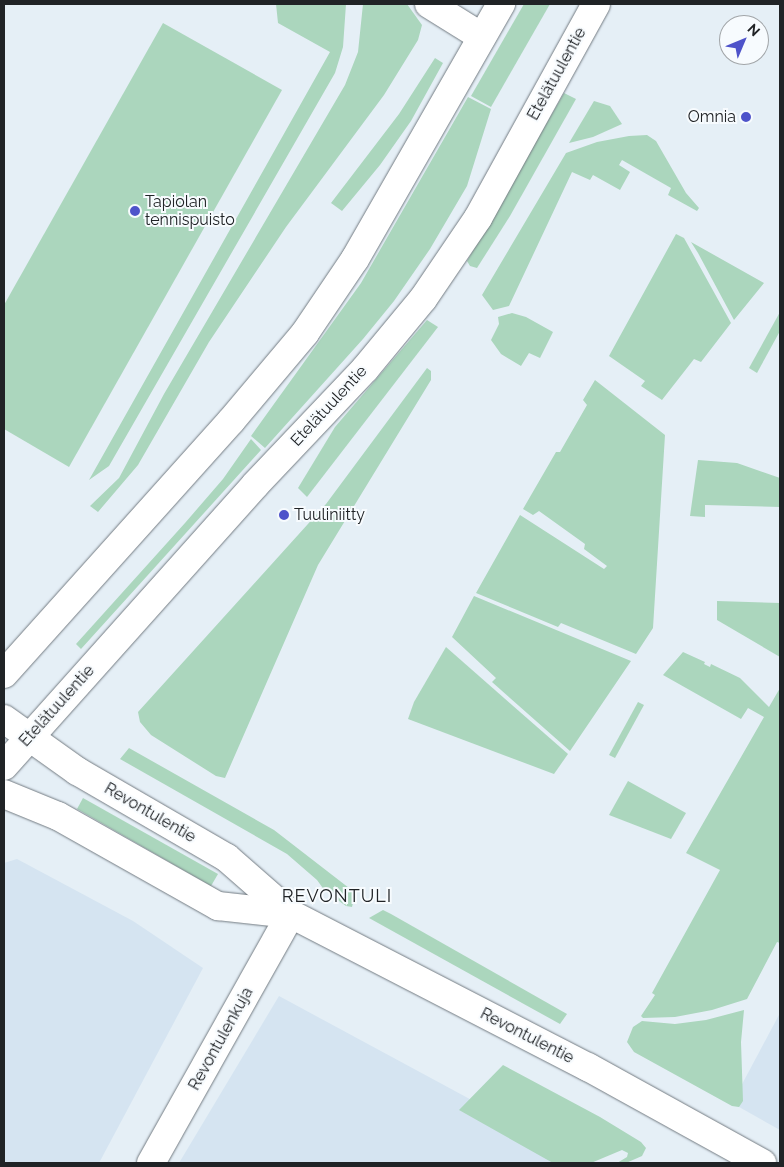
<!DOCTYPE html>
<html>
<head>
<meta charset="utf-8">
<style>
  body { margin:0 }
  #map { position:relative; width:784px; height:1167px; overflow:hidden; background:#e5eff6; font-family:Raleway,sans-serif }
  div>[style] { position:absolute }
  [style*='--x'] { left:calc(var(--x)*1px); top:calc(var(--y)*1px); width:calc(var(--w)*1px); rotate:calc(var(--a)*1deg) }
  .built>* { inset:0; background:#d5e4f1 }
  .green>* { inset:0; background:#abd6bd }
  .roads { filter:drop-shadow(0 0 1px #737b82) drop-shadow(0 0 1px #737b82) }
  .minor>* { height:28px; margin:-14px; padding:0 14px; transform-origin:14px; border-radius:14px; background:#fff }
  .major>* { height:28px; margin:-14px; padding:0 14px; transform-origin:14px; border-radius:14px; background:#fff }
  .dots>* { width:14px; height:14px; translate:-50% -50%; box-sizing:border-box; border:2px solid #f7fbfe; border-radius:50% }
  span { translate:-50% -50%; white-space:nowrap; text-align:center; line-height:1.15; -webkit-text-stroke:4px #f7fbfe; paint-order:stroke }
  .street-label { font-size:16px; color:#202326 }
  .poi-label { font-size:16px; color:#202326 }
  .right { translate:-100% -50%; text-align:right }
  .left { translate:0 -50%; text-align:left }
  .neighbourhood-label { font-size:18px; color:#202326; letter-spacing:1px }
  .frame { position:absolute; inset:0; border:5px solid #202326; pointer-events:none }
  .north { position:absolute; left:719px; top:15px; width:50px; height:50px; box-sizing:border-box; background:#f7fbfe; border:1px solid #a1a5a8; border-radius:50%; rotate:45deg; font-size:14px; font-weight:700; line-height:20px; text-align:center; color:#202326 }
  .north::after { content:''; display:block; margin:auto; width:18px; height:22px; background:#4e53ca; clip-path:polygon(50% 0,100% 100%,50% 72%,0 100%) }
</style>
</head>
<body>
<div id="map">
  <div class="built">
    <div style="clip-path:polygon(17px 859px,133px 921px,203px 968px,99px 1163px,4px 1163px,4px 863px)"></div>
    <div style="clip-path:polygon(279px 996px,588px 1163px,179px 1163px)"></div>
    <div style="clip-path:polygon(780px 1013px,780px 1130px,732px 1103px)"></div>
  </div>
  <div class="green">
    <div style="clip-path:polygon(276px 4px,346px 4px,343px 47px,335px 73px,109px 466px,89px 480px,330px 52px,278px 23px)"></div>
    <div style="clip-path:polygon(363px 4px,407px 4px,422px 25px,418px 40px,384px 95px,286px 227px,209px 342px,138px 465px,98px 512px,90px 506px,119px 478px,164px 394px,345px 85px,358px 52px)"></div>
    <div style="clip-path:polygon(524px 4px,550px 4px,491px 107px,471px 96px)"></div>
    <div style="clip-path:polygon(163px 23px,282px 90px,69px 467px,4px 429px,4px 305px)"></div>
    <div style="clip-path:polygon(435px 58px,443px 63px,411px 121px,380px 165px,342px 211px,331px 203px,399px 114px)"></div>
    <div style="clip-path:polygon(564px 93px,576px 99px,510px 216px,477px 268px,470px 266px,467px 261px)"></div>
    <div style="clip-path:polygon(468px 97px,491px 109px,467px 186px,430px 249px,394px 301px,363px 339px,265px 448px,251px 436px,361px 283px)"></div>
    <div style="clip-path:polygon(594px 101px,610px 106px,622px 124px,593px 137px,569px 143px)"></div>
    <div style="clip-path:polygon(647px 135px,656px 141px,686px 193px,699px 208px,697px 211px,668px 195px,671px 188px,622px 160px,619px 165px,630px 172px,620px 190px,593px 175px,590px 180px,572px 172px,509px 306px,493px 310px,482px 295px,566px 153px,597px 142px,629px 136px)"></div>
    <div style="clip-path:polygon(676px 234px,684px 238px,731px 323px,701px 362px,694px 359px,662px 400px,641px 386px,645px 381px,609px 356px)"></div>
    <div style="clip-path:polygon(691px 242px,764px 283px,734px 320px,698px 253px)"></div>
    <div style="clip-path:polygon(780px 312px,780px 331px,757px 373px,749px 368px)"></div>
    <div style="clip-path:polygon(512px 313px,526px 317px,553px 332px,540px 358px,529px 353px,521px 366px,501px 354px,491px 340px,499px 324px,498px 317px)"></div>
    <div style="clip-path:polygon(427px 320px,438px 327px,307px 497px,298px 488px,335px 427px)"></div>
    <div style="clip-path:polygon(427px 368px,431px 371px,431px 380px,318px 565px,225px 778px,216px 776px,151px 735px,140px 722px,138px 712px,326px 504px)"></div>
    <div style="clip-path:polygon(595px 380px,665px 435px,653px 628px,636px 654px,561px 623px,558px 627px,476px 593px,520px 515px,604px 569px,607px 566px,584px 549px,585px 544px,539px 511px,533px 515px,523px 509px,556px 452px,560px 452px,587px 405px,583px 400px)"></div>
    <div style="clip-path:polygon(251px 439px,261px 450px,81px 649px,76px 644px,185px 523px,223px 479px)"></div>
    <div style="clip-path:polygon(698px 460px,737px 463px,780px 478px,780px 507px,705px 505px,705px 517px,690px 516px)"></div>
    <div style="clip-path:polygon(474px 596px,631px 661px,570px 751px,492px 682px,496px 678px,452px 637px)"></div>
    <div style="clip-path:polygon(717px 601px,780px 603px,780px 657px,717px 620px)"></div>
    <div style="clip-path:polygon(446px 647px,568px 754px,554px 774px,408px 719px,414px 702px)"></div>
    <div style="clip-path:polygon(683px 652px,705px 662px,704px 664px,710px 667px,711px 664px,740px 678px,769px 707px,780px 688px,780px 943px,777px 942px,747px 999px,712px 1010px,675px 1017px,643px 1018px,641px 1016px,655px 995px,652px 993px,720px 870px,686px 853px,764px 717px,748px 708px,741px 719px,663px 675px)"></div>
    <div style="clip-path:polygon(638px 702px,644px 705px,615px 758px,609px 755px)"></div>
    <div style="clip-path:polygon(129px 748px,274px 830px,349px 888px,355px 894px,352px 907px,346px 906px,325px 891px,317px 880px,287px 854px,120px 759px)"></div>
    <div style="clip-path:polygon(628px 781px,686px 813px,671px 839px,609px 815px)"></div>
    <div style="clip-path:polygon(83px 798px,218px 874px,211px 886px,77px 809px)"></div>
    <div style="clip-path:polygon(383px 910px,391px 914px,567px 1014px,560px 1024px,369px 918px)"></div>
    <div style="clip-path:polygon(744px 1010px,741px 1042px,743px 1101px,739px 1107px,732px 1106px,634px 1052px,627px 1042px,633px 1027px,642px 1021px,675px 1024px,706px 1020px)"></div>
    <div style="clip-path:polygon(503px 1065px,600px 1117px,641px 1142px,646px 1148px,642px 1156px,626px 1163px,617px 1163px,627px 1157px,628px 1153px,622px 1150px,591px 1163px,553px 1163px,459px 1110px)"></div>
  </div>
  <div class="roads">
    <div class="minor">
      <div style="--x:429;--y:4;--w:62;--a:31.9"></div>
      <div style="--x:4;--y:719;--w:90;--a:35.5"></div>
      <div style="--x:77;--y:771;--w:173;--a:30.1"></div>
      <div style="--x:227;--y:858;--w:85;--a:41.2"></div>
      <div style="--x:291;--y:914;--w:334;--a:27.3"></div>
      <div style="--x:588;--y:1067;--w:199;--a:28.9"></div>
      <div style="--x:4;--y:794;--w:58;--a:22.2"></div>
      <div style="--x:58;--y:816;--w:184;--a:29.4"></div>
      <div style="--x:218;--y:906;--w:73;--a:6.3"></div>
      <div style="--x:151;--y:1163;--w:286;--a:-60.7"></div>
    </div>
    <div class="major">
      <div style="--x:4;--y:674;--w:340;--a:-48.1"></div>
      <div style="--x:231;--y:421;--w:115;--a:-49.9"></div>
      <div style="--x:305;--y:333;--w:89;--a:-56"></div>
      <div style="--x:355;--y:259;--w:294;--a:-60.2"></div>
      <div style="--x:4;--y:766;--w:377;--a:-48.2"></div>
      <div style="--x:255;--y:485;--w:160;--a:-46.5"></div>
      <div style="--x:365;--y:369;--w:91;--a:-50.4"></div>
      <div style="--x:423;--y:299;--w:98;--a:-55.8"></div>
      <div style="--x:478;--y:218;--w:244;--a:-61.1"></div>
    </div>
  </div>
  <div class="dots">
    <div style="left:746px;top:117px;background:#4e53ca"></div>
    <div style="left:135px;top:211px;background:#4e53ca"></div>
    <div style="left:284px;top:515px;background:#4e53ca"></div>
  </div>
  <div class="street-label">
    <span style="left:557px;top:74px;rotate:-61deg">Etelätuulentie</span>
    <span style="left:329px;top:406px;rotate:-47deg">Etelätuulentie</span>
    <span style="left:57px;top:706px;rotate:-48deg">Etelätuulentie</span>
    <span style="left:150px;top:813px;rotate:30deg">Revontulentie</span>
    <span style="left:527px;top:1036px;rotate:27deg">Revontulentie</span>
    <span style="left:221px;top:1039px;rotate:-61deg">Revontulenkuja</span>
  </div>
  <div class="poi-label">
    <span class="right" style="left:736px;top:117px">Omnia</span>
    <span class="left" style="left:145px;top:211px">Tapiolan<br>tennispuisto</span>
    <span class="left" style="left:294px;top:515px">Tuuliniitty</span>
  </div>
  <div class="neighbourhood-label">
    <span style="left:337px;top:896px">REVONTULI</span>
  </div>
  <div class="frame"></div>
  <div class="north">N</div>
</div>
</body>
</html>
